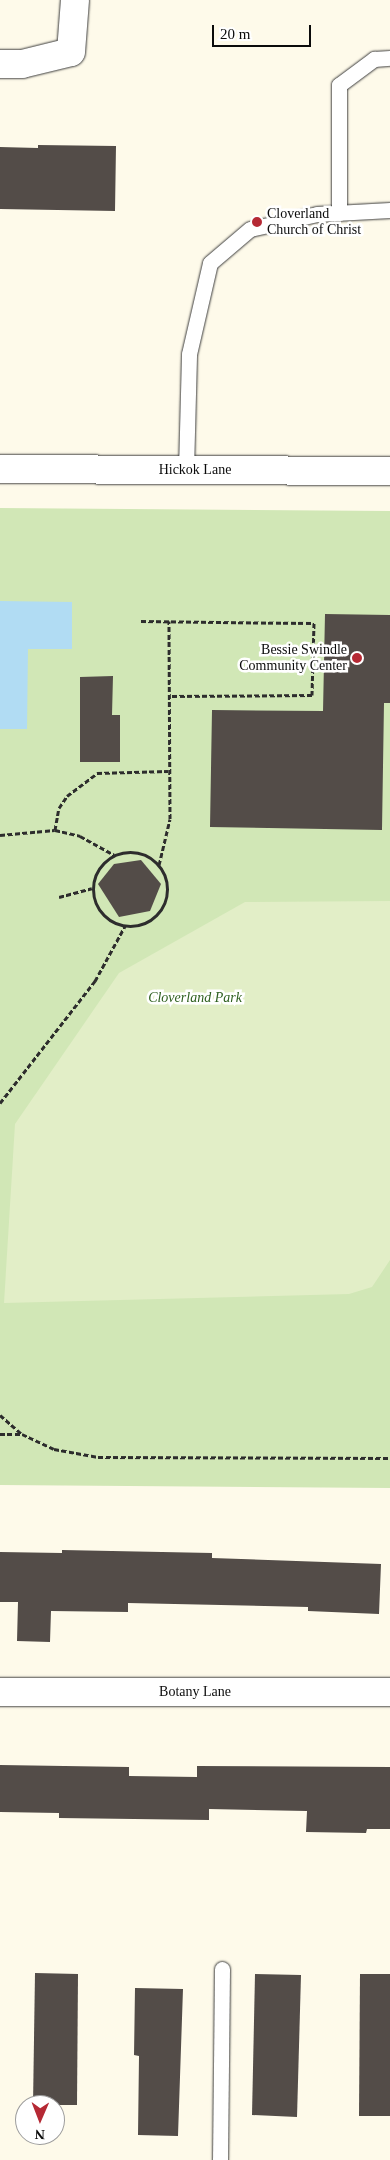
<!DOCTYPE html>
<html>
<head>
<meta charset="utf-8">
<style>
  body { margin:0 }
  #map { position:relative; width:390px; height:2160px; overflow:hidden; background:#fefaea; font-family:Georgia,serif }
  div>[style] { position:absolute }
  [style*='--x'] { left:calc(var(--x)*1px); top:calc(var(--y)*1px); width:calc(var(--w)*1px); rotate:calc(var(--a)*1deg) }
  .green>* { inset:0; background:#d1e7b6 }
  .pitch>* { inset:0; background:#e2eec7 }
  .water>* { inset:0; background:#b1dcf3 }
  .building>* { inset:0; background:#534c48 }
  .path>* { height:3px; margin-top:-1.5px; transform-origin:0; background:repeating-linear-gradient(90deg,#2d2d2d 0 5px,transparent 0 7.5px) }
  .path>.ring { margin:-1.5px; padding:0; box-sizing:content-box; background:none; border:3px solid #2d2d2d; border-radius:50% }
  .roads { filter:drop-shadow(0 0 1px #3e3e3e) drop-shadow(0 0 1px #3e3e3e) }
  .service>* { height:15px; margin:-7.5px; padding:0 7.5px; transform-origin:7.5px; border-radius:7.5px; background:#fff }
  .minor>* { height:28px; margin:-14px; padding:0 14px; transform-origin:14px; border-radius:14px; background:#fff }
  .dots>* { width:14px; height:14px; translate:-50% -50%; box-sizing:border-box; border:2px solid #fff; border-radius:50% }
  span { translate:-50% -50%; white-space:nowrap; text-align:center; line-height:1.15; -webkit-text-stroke:5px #fff; paint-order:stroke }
  .poi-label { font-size:14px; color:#0b0b0b }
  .left { translate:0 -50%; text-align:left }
  .right { translate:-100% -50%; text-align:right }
  .street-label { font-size:14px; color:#0b0b0b }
  .park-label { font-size:14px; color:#2e601f; font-style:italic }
  .north { position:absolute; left:15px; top:2095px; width:50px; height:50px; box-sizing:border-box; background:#fff; border:1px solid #9d9d9d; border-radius:50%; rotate:181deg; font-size:14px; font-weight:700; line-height:20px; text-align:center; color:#0b0b0b }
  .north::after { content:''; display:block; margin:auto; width:18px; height:22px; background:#b52934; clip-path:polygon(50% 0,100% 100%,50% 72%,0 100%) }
  .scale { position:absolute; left:212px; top:25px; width:99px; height:22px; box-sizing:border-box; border:2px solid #0b0b0b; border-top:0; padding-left:6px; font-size:15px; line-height:18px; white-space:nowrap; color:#0b0b0b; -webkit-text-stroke:4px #fff; paint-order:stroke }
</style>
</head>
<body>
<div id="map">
  <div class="green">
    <div style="clip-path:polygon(0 508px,390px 511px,390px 1488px,0 1485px)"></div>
  </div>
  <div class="pitch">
    <div style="clip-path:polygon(390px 901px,390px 1260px,372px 1287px,349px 1294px,4px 1303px,15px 1124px,119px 973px,245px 902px)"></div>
  </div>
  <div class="water">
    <div style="clip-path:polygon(0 601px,72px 602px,72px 649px,28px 649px,27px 729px,0 729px)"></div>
  </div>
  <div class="building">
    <div style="clip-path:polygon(38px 145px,116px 146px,115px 211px,0 209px,0 147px,38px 148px)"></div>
    <div style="clip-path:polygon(325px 614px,390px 615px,390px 703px,384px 703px,382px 830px,210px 827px,212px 710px,323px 711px)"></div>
    <div style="clip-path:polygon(113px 676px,112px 715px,120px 715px,120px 762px,80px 762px,80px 677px)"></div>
    <div style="clip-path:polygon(141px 860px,161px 884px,150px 911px,119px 917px,98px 884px,114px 864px)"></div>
    <div style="clip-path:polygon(62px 1550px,212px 1553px,212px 1558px,381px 1564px,379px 1614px,308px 1611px,308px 1607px,128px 1603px,128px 1612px,51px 1611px,50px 1642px,17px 1641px,18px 1602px,0 1602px,0 1552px,62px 1553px)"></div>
    <div style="clip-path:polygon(0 1765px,129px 1767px,129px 1776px,197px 1777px,197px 1766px,390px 1767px,390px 1829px,367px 1829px,366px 1833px,306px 1832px,307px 1811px,209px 1809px,209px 1820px,59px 1818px,59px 1813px,0 1812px)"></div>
    <div style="clip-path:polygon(35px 1973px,78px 1974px,77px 2105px,33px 2105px)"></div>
    <div style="clip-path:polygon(255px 1974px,301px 1975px,297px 2117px,252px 2115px)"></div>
    <div style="clip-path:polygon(360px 1974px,390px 1974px,390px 2116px,359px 2116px)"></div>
    <div style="clip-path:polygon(135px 1988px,183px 1989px,178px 2136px,138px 2135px,139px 2056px,134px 2055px)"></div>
  </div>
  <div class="path">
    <div style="--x:141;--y:621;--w:173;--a:0.7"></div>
    <div style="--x:314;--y:623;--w:72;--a:91.6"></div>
    <div style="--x:312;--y:695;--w:143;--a:179.6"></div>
    <div style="--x:55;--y:830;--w:22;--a:-80"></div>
    <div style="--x:59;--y:808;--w:14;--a:-56"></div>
    <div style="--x:67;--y:796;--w:38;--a:-37"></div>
    <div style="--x:97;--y:773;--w:71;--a:-1.6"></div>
    <div style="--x:0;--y:835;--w:55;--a:-5.2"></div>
    <div style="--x:55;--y:830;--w:26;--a:13"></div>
    <div style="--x:80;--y:836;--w:39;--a:29"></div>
    <div class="ring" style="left:93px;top:852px;width:71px;height:71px"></div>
    <div style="--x:159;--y:865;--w:47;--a:-76.6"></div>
    <div style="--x:170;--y:819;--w:198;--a:-90.3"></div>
    <div style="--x:59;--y:897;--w:34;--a:-15"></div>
    <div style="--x:0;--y:1103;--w:155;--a:-52.1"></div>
    <div style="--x:95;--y:981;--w:63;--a:-61.4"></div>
    <div style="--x:0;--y:1415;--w:29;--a:41"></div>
    <div style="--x:22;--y:1434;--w:35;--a:25"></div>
    <div style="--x:54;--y:1449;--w:45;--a:10.3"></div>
    <div style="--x:98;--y:1457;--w:292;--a:0.2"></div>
    <div style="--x:0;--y:1434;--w:22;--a:0"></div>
  </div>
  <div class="roads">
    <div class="service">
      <div style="--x:339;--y:213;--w:128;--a:-90"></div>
      <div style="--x:339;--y:85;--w:44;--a:-36.6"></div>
      <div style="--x:374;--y:59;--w:16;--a:-4"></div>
      <div style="--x:186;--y:470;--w:116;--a:-88.5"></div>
      <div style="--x:189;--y:354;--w:93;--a:-77"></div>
      <div style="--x:210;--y:263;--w:52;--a:-40.4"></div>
      <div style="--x:250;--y:229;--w:69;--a:-12.6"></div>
      <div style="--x:317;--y:214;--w:73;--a:-3.1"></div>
      <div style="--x:220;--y:2160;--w:191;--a:-89.4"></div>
    </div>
    <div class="minor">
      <div style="--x:0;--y:64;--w:22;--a:0"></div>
      <div style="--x:22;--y:64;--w:50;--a:-13.8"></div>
      <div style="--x:71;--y:52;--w:52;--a:-85.6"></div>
      <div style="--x:0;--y:469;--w:390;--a:0.3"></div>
      <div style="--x:0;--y:1692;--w:390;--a:0"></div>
    </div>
  </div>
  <div class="dots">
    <div style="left:257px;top:222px;background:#b52934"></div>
    <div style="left:357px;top:658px;background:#b52934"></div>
  </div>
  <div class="poi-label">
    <span class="left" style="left:267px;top:222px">Cloverland<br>Church of Christ</span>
    <span class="right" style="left:347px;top:658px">Bessie Swindle<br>Community Center</span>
  </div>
  <div class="street-label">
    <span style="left:195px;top:470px">Hickok Lane</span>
    <span style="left:195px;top:1692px">Botany Lane</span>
  </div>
  <div class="park-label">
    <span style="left:195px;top:998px">Cloverland Park</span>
  </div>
  <div class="north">N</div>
  <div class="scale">20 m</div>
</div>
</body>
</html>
